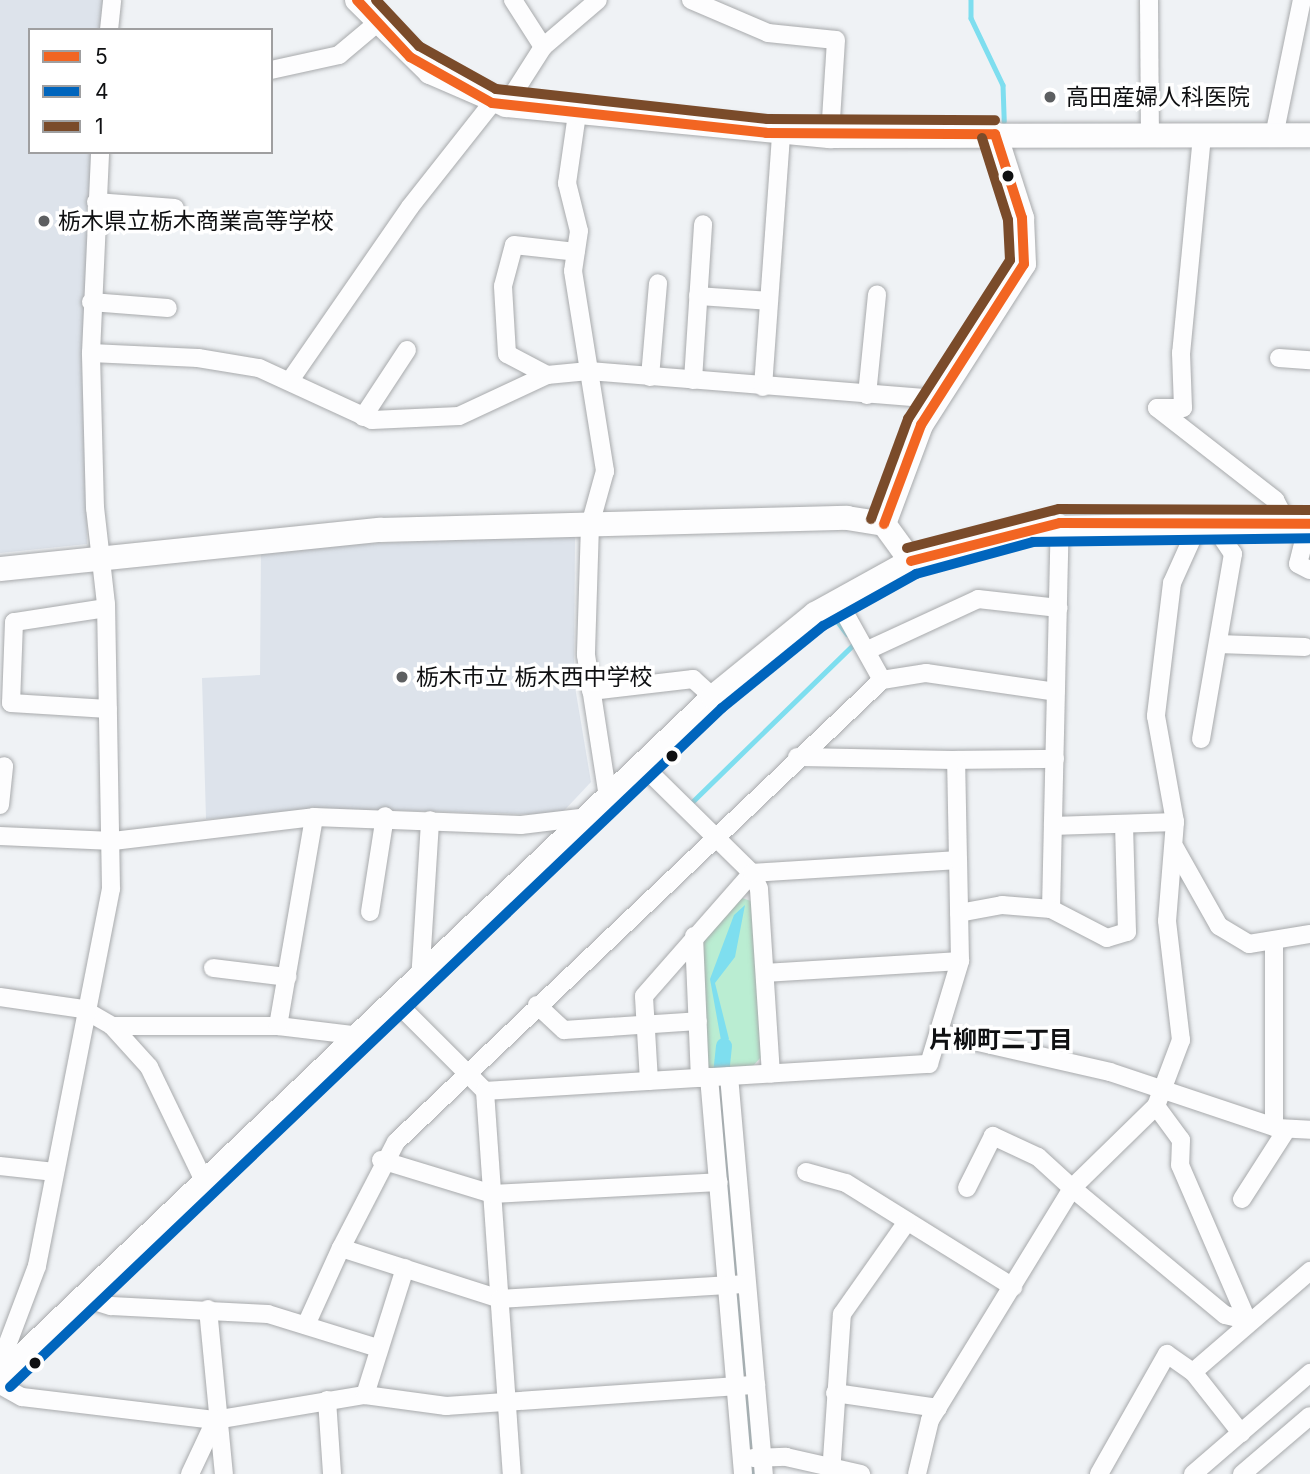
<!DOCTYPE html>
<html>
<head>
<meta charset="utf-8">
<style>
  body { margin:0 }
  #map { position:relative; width:1310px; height:1474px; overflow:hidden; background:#eff2f5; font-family:Inter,"Noto Sans JP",sans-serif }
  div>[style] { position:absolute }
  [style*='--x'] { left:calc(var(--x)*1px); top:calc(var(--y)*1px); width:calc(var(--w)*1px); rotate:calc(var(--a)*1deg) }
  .built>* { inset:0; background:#dde3eb }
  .green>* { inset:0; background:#baedd2 }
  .water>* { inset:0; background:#7edeef }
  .stream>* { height:4.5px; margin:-2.25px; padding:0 2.25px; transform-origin:2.25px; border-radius:2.25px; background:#7edeef }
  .canal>* { height:16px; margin:-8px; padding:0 8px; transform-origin:8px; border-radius:8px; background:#7edeef }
  .roads { filter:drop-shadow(0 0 2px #a8aaac) drop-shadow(0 0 2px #a8aaac) }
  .street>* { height:18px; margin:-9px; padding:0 9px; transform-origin:9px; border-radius:9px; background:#fdfdfe }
  .secondary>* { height:24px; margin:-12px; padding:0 12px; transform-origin:12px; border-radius:12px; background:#fdfdfe }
  .bus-1>* { height:10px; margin:-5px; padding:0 5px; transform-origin:5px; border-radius:5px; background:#f26522 }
  .bus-2>* { height:10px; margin:-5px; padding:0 5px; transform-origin:5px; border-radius:5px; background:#0065bd }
  .bus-3>* { height:10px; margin:-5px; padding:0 5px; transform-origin:5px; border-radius:5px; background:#7a4b2a }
  .dots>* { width:19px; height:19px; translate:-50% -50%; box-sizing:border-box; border:4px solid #fff; border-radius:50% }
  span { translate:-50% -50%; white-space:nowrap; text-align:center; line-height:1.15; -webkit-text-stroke:7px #fff; paint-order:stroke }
  .poi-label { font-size:23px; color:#0f1012 }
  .left { translate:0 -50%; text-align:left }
  .neighbourhood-label { font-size:24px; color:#0f1012; font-weight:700 }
  .legend { position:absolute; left:28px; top:28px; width:245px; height:126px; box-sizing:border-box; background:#fff; border:2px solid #9f9fa0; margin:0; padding:9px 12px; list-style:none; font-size:21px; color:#0f1012 }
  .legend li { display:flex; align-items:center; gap:14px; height:35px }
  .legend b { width:35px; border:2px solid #9f9fa0 }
</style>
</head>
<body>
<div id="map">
  <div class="built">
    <div style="clip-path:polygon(0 0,103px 0,101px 30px,30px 30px,30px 152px,93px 152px,85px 290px,87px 544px,0 553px)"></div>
    <div style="clip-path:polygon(575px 535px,574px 681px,591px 782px,560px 815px,383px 810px,206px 819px,202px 678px,260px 675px,261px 548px)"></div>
  </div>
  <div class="green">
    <div style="clip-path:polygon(742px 898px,754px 902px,762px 1056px,752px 1067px,703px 1070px,697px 944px)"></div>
  </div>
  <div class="water">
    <div style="clip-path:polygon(745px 905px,735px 957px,715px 983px,729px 1039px,722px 1046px,710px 979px,734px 915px)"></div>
  </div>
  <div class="stream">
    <div style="--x:971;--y:0;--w:18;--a:90"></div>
    <div style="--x:971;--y:18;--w:74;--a:64.5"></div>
    <div style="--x:1003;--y:85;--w:36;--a:88"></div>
    <div style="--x:835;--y:618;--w:20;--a:53"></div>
    <div style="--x:690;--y:804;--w:229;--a:-44.3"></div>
  </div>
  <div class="canal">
    <div style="--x:724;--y:1046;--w:39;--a:96"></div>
    <div style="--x:720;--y:1085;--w:390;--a:85"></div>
  </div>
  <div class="roads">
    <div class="street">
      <div style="--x:513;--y:0;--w:56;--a:57.4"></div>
      <div style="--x:691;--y:0;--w:84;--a:23.2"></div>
      <div style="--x:768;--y:33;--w:68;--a:5.9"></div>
      <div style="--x:836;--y:40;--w:96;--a:93.6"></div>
      <div style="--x:1149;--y:0;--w:134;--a:89.6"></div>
      <div style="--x:109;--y:30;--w:30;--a:-84"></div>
      <div style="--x:271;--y:70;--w:70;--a:-12.4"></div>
      <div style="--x:339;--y:55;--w:48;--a:-40"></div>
      <div style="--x:506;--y:105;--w:69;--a:-57.5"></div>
      <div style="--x:543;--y:47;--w:72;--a:-40.5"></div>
      <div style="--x:577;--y:114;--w:70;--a:98.2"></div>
      <div style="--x:567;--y:183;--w:49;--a:76"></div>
      <div style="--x:579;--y:231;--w:40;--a:98.5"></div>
      <div style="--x:573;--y:271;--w:203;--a:80.9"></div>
      <div style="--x:605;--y:471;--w:56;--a:105.5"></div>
      <div style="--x:590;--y:525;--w:130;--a:91.8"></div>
      <div style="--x:586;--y:655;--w:144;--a:81.2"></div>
      <div style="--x:1202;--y:136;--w:218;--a:95.5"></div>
      <div style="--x:1181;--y:353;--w:55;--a:87.9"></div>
      <div style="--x:1183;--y:408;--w:26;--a:180"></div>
      <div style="--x:1157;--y:408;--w:150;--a:37.9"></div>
      <div style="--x:1275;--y:500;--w:27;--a:62"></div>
      <div style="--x:1274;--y:136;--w:139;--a:-78.4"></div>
      <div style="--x:96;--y:202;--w:79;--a:4.3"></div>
      <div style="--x:698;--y:296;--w:71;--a:4"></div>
      <div style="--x:91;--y:302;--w:77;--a:4.5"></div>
      <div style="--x:91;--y:353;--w:107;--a:2.7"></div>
      <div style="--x:198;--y:358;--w:62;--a:9.3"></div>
      <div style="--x:259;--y:368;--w:124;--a:24.7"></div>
      <div style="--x:372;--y:420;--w:87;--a:-2.6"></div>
      <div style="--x:459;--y:416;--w:97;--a:-25"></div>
      <div style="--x:547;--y:375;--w:42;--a:-5.4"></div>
      <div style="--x:589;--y:371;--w:352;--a:4.6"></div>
      <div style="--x:1279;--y:358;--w:31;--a:4"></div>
      <div style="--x:547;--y:375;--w:45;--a:-152.3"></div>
      <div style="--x:507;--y:354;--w:68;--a:-93.4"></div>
      <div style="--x:503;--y:286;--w:42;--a:-75"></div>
      <div style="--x:514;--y:245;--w:62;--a:6.4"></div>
      <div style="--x:650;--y:377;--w:94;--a:-85.1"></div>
      <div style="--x:291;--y:379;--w:209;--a:-55.3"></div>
      <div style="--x:410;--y:207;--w:132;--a:-51.7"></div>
      <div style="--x:693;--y:380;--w:156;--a:-86.3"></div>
      <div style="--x:763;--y:387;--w:254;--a:-85.9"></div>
      <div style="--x:867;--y:395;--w:101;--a:-84.3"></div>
      <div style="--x:363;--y:417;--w:80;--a:-56.7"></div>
      <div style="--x:1200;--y:521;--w:68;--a:114.3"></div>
      <div style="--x:1172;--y:583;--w:134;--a:96.9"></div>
      <div style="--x:1156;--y:716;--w:108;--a:79.8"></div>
      <div style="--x:1175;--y:822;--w:99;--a:94.6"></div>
      <div style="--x:1167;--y:921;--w:120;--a:83.3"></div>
      <div style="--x:1181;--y:1040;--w:71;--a:110.7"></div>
      <div style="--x:1156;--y:1106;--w:117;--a:135.7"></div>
      <div style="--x:1072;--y:1188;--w:199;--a:39.7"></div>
      <div style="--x:1225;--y:1315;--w:23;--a:13"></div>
      <div style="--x:1308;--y:524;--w:41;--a:104"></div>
      <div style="--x:1298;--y:564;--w:13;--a:27"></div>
      <div style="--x:838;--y:601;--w:90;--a:60.9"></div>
      <div style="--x:106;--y:608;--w:93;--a:171.3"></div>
      <div style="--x:14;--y:622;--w:81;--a:92.1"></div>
      <div style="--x:11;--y:703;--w:97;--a:3.5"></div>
      <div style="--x:1218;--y:644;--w:87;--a:2"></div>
      <div style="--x:870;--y:649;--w:119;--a:-24.8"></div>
      <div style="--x:978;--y:599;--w:81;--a:6.4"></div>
      <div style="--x:591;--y:691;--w:103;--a:-6.7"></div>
      <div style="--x:693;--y:679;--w:27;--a:42"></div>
      <div style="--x:1201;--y:739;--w:188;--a:-80.2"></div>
      <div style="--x:1233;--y:554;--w:40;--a:-124"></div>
      <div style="--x:956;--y:760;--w:99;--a:-0.6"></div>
      <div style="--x:642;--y:765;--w:154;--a:44.5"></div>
      <div style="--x:752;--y:873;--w:17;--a:66"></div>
      <div style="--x:759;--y:889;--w:185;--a:86.3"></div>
      <div style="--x:0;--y:805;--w:39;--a:-84"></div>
      <div style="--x:1053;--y:826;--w:122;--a:-1.9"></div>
      <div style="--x:0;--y:836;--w:113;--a:2.5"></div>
      <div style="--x:113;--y:841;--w:202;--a:-6.8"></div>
      <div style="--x:314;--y:817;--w:207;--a:2.2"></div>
      <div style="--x:521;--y:825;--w:66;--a:-6.9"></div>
      <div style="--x:1175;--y:848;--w:90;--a:60.6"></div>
      <div style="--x:1219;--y:926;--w:35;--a:31"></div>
      <div style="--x:1249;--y:944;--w:62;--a:-9.3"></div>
      <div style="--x:1051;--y:909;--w:386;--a:-88.7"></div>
      <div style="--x:370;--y:912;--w:97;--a:-81.1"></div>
      <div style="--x:959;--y:913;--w:44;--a:-10.5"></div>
      <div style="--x:1002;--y:905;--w:49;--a:4.7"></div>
      <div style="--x:1051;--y:909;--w:63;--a:27.4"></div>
      <div style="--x:1107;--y:938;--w:21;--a:-17"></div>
      <div style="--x:1127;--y:932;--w:107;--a:-91.6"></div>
      <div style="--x:694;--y:936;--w:142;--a:87.6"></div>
      <div style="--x:213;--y:968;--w:75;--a:6.9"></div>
      <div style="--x:765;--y:973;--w:195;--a:-3.5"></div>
      <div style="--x:420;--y:981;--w:161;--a:-86.4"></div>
      <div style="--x:0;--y:997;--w:84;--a:8.2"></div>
      <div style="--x:83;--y:1009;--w:34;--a:30"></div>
      <div style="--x:112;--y:1026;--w:55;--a:47.9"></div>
      <div style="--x:149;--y:1067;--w:129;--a:64.2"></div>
      <div style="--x:397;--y:1003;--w:124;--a:45"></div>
      <div style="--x:485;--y:1091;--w:445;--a:-3.5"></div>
      <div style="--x:929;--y:1064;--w:108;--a:-73.2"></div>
      <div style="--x:960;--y:961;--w:101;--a:-91.1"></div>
      <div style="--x:537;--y:1005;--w:37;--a:43"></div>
      <div style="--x:564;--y:1030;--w:134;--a:-3.8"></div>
      <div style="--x:112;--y:1026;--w:166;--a:0"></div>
      <div style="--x:278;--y:1026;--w:85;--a:6.8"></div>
      <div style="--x:278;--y:1026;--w:212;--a:-80.2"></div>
      <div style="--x:943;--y:1034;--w:171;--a:12.8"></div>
      <div style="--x:1110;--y:1072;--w:176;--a:18.5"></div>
      <div style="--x:1277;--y:1128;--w:33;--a:3"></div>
      <div style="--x:729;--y:1076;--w:400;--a:85"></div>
      <div style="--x:709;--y:1077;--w:398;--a:85.1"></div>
      <div style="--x:649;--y:1081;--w:85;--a:-93.4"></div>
      <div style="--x:644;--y:996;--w:164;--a:-48.7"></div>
      <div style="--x:752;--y:873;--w:206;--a:-3.6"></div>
      <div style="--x:958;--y:860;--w:100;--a:-91.1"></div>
      <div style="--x:956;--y:760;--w:159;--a:-178.9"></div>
      <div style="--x:485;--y:1091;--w:384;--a:86"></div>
      <div style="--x:1156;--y:1106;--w:42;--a:53.7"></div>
      <div style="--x:1181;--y:1140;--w:25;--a:92"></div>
      <div style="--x:1180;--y:1165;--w:169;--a:66.6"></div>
      <div style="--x:1274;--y:1127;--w:185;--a:-90"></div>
      <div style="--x:381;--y:1160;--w:116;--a:17"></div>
      <div style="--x:492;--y:1194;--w:227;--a:-3"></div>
      <div style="--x:0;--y:1166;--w:55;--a:6.2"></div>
      <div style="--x:806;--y:1172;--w:41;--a:15.4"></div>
      <div style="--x:846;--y:1183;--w:197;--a:31.9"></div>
      <div style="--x:1242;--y:1199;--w:83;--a:-57.3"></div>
      <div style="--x:341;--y:1248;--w:119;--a:-62.6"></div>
      <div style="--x:396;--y:1142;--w:671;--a:-43.55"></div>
      <div style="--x:882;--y:680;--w:45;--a:-9"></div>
      <div style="--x:926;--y:673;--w:131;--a:8.3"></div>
      <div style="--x:84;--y:1298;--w:28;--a:17"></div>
      <div style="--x:111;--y:1306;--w:157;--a:2.9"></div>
      <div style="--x:268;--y:1314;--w:115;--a:17.2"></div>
      <div style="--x:208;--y:1309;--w:166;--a:84.5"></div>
      <div style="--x:306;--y:1325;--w:85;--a:-65.6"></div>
      <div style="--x:341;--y:1248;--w:167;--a:17.8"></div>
      <div style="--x:500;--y:1299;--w:247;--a:-3.5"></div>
      <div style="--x:0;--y:1364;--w:105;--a:-69.3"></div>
      <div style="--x:37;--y:1266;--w:384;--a:-78.9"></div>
      <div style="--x:111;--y:889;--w:285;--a:-91"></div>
      <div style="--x:106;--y:604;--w:97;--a:-96.5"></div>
      <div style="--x:95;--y:508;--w:155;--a:-91.5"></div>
      <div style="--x:91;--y:353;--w:201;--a:-87.4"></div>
      <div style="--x:1193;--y:1372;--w:155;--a:-40.8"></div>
      <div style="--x:0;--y:1385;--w:25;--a:29"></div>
      <div style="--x:22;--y:1397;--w:194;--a:6.8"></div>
      <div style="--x:215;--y:1420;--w:152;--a:-9.5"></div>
      <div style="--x:365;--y:1395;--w:82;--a:7.7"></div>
      <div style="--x:446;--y:1406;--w:311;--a:-3.9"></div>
      <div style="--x:835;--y:1393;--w:104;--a:8.3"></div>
      <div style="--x:365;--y:1395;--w:133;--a:-72.5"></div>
      <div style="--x:327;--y:1400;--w:74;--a:86.1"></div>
      <div style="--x:753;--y:1458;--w:33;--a:-2"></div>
      <div style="--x:786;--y:1457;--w:77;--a:12.8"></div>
      <div style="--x:190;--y:1474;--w:56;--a:-64.8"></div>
      <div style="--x:831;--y:1474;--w:160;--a:-86.1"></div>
      <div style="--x:842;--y:1314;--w:113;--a:-54.8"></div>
      <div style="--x:917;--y:1474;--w:56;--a:-76.5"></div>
      <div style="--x:930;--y:1420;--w:272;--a:-58.5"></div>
      <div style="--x:1072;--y:1188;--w:46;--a:-137.6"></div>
      <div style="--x:1038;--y:1157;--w:50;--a:-155"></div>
      <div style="--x:993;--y:1136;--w:58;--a:116.6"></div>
      <div style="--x:1099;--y:1474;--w:138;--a:-60.5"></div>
      <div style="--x:1167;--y:1354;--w:32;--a:35"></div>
      <div style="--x:1193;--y:1372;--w:78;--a:51.8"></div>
      <div style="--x:1193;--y:1474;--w:155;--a:-40.8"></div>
      <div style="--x:1242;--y:1474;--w:89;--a:-40.5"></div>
    </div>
    <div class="secondary">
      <div style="--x:357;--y:0;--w:103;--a:44.6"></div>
      <div style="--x:430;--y:72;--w:83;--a:23.5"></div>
      <div style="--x:506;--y:105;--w:325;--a:5.5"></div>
      <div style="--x:830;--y:136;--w:480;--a:-0.1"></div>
      <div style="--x:884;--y:524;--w:106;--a:-69.5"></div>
      <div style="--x:921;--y:425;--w:191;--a:-57.4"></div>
      <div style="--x:1024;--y:264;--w:46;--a:-92.5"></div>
      <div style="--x:1022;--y:218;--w:88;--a:-107.8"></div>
      <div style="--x:0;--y:569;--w:382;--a:-5.9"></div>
      <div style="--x:380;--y:530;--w:467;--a:-1.5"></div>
      <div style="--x:847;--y:518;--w:37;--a:9"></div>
      <div style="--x:884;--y:524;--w:46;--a:53.9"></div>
      <div style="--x:0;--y:1377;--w:985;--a:-43.64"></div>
      <div style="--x:713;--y:697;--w:132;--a:-39.1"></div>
      <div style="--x:815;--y:614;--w:110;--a:-28.9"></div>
      <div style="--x:911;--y:561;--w:124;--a:-15.4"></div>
      <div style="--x:1031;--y:528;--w:279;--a:-0.8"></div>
    </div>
  </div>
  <div class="bus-1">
    <div style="--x:357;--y:0;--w:78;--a:47.1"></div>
    <div style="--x:410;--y:57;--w:94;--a:29.3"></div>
    <div style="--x:492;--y:103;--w:276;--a:6.2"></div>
    <div style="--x:766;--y:133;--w:229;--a:0.3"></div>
    <div style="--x:884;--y:524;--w:106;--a:-69.5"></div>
    <div style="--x:921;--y:425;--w:191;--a:-57.4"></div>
    <div style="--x:1024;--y:264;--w:46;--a:-92.5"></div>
    <div style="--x:1022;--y:218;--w:88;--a:-107.8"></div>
    <div style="--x:911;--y:561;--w:154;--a:-14.3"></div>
    <div style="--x:1060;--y:523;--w:250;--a:0.2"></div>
  </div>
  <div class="bus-2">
    <div style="--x:10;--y:1387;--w:984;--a:-43.64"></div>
    <div style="--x:722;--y:708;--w:130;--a:-39.1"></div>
    <div style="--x:823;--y:626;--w:107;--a:-29.2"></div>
    <div style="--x:916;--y:574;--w:121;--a:-15.3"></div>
    <div style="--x:1033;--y:542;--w:277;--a:-0.8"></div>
  </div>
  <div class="bus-3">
    <div style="--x:376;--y:0;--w:63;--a:46.9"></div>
    <div style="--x:419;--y:46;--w:88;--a:29.2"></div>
    <div style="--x:496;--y:89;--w:273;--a:6.3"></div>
    <div style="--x:767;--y:119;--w:228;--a:0.3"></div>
    <div style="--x:871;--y:519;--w:107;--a:-69.7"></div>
    <div style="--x:908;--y:419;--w:189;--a:-57.3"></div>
    <div style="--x:1010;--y:260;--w:40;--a:-92.9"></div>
    <div style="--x:1008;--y:220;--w:86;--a:-107.6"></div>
    <div style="--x:907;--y:548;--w:157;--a:-14.4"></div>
    <div style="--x:1059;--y:509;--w:251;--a:0.2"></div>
  </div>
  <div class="dots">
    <div style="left:1050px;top:97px;background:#5d5f61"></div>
    <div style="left:1008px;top:176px;background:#0f1012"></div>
    <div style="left:44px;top:221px;background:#5d5f61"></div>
    <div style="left:402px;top:677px;background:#5d5f61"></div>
    <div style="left:672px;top:756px;background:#0f1012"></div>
    <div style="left:35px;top:1363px;background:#0f1012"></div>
  </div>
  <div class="poi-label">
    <span class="left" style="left:1066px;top:97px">高田産婦人科医院</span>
    <span class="left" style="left:58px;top:221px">栃木県立栃木商業高等学校</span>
    <span class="left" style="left:416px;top:677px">栃木市立 栃木西中学校</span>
  </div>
  <div class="neighbourhood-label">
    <span style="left:1001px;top:1040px">片柳町二丁目</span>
  </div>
  <ul class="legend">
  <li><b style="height:9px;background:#f26522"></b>5</li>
  <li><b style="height:9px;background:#0065bd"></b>4</li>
  <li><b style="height:9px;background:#7a4b2a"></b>1</li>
  </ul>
</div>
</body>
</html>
